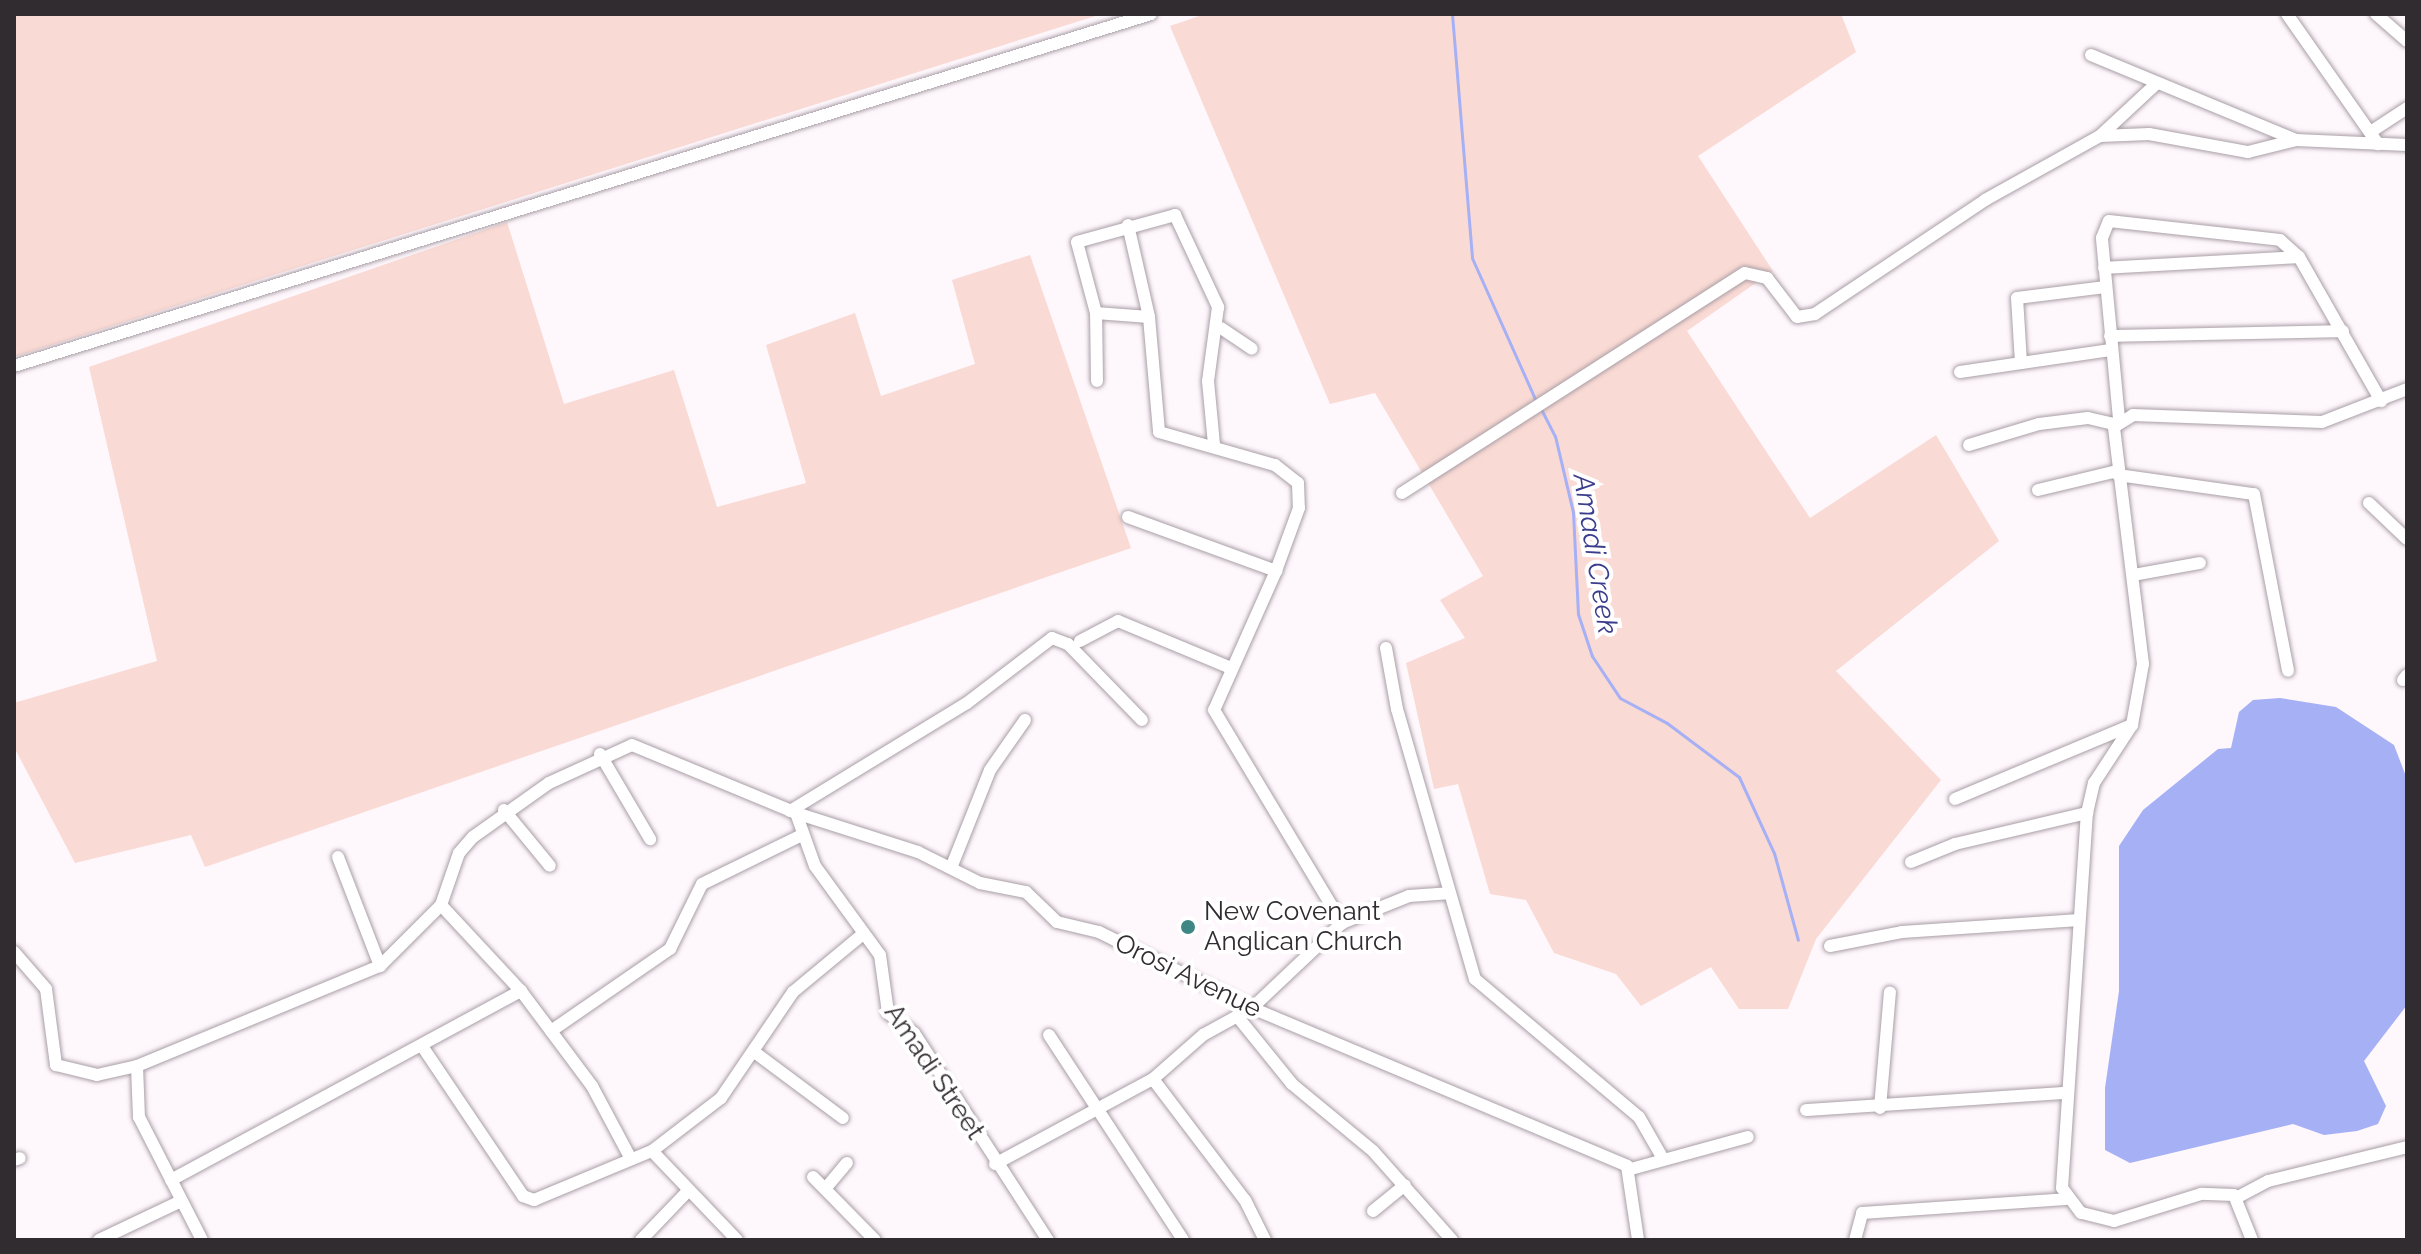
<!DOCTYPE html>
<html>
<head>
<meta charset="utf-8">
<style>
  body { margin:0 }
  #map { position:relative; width:2421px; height:1254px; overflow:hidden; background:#fef7fc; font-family:Raleway,sans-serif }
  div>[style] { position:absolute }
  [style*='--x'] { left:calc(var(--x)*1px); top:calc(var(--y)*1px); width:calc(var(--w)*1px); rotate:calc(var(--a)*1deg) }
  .green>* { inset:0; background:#fadad4 }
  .water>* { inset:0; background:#a6b0f5 }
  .stream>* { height:3px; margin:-1.5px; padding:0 1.5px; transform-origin:1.5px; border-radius:1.5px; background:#a6b0f5 }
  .roads { filter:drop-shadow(0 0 2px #a99ea6) drop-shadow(0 0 2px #a99ea6) }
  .minor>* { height:12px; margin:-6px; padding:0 6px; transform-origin:6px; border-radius:6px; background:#fff }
  .dots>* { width:22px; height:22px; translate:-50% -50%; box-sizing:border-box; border:4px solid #fff; border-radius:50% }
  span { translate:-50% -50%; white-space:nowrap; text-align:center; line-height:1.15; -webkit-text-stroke:8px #fff; paint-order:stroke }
  .poi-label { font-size:26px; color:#312c30 }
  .left { translate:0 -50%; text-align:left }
  .street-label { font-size:26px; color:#312c30 }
  .water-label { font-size:28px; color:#3a3c8c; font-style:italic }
  .frame { position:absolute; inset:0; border:16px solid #312c30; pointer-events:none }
</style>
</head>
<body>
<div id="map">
  <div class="green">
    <div style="clip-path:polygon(14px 14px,1102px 14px,14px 357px)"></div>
    <div style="clip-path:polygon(1205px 14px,1841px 14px,1856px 52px,1698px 156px,1773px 271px,1687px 331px,1810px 518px,1936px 435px,1999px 541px,1836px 671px,1941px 780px,1816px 939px,1788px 1009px,1739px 1009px,1711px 967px,1641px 1006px,1616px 974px,1554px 953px,1526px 900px,1490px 894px,1458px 784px,1434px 789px,1406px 663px,1465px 638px,1440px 600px,1483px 576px,1375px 393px,1330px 404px,1170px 26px)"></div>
    <div style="clip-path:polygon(507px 222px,564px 404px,674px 370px,717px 507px,806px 483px,766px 345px,855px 313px,881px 396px,975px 364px,952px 280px,1030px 255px,1131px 548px,205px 867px,191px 835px,75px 863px,14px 747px,14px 703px,157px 661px,89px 367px)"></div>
  </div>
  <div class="water">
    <div style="clip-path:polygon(2280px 698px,2336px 707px,2394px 745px,2407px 779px,2407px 1005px,2364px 1061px,2386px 1106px,2378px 1124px,2357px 1131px,2324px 1135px,2293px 1124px,2130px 1163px,2105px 1150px,2105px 1088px,2119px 991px,2119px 846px,2143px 810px,2218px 749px,2231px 748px,2239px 712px,2253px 700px)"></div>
  </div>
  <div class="stream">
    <div style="--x:1452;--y:14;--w:245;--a:85.3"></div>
    <div style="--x:1472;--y:258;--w:157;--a:65.9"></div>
    <div style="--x:1540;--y:407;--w:33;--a:63"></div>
    <div style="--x:1555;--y:436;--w:78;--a:76.7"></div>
    <div style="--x:1573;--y:512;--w:102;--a:87.2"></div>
    <div style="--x:1578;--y:614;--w:44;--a:71.6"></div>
    <div style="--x:1592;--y:656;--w:50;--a:56.3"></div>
    <div style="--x:1620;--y:698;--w:53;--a:28"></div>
    <div style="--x:1667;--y:723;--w:90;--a:36.9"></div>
    <div style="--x:1739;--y:777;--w:84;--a:65.3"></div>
    <div style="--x:1774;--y:853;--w:90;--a:74.6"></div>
  </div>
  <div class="roads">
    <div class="minor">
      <div style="--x:2287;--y:14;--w:159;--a:55"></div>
      <div style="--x:2376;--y:14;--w:41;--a:41.1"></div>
      <div style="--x:2091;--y:55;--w:222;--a:22.5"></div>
      <div style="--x:2296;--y:140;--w:111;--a:2.6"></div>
      <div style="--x:2372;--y:131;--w:42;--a:-33.3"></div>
      <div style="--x:2100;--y:136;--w:49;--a:-2.3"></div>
      <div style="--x:2149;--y:134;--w:101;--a:10.3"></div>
      <div style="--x:2248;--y:152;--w:49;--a:-14"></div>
      <div style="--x:1128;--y:225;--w:94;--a:77.1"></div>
      <div style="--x:1149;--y:317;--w:115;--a:85"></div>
      <div style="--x:1159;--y:432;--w:121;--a:15.9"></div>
      <div style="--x:1275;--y:465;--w:29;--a:38"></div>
      <div style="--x:1298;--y:483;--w:25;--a:88"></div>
      <div style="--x:1299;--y:508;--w:67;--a:110.1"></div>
      <div style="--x:1276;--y:571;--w:152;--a:114"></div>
      <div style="--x:1214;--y:710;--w:249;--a:59"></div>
      <div style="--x:2104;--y:268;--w:195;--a:-3.2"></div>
      <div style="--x:1096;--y:313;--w:53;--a:4.3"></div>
      <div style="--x:1221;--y:328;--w:37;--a:34"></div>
      <div style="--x:2110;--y:336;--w:233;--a:-1.2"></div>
      <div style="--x:2021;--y:363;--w:65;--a:-93.5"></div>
      <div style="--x:2017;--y:298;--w:89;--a:-7.1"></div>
      <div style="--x:14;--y:366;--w:1190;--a:-17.2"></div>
      <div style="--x:1960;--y:372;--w:152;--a:-8.3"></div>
      <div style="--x:1097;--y:381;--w:68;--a:-90.8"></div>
      <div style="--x:1096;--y:313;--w:73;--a:-105"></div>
      <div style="--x:1077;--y:242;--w:102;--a:-15.4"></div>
      <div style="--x:1175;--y:215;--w:102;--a:64.9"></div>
      <div style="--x:1218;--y:307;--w:75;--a:97.7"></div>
      <div style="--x:1208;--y:381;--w:64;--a:84.6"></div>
      <div style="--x:2119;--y:419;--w:182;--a:-95.4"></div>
      <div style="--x:2102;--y:238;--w:18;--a:-68"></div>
      <div style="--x:2109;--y:221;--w:172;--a:6.3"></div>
      <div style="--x:2280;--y:240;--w:25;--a:42"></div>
      <div style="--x:2299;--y:257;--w:166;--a:60.3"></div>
      <div style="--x:1969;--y:445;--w:73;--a:-16.7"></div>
      <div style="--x:2039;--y:424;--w:49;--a:-7"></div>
      <div style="--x:2088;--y:418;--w:28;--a:13"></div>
      <div style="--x:2118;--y:475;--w:137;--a:8"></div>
      <div style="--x:2254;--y:494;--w:180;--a:79.1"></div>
      <div style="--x:2038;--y:490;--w:81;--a:-13.5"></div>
      <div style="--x:1402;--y:493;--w:407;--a:-32.7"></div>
      <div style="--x:1745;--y:273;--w:23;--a:13"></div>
      <div style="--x:1767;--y:278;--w:49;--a:52.4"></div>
      <div style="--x:1797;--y:317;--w:18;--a:-9"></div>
      <div style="--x:1815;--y:314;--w:205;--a:-33.8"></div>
      <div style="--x:1985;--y:200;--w:132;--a:-29.1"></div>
      <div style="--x:2100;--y:136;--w:78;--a:-42.9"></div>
      <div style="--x:2369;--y:503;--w:52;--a:43.5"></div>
      <div style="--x:1128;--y:517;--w:158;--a:20"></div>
      <div style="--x:2133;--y:575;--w:68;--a:-10.2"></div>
      <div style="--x:1080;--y:641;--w:43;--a:-27.8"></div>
      <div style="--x:1118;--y:621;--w:122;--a:22.6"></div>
      <div style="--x:1386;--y:648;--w:62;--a:79.8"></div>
      <div style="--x:1397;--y:709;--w:281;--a:73.9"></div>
      <div style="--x:1475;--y:979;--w:214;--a:40.1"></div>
      <div style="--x:1639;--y:1117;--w:46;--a:60.1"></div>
      <div style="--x:2403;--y:680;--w:6;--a:-51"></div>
      <div style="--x:600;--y:754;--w:99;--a:59.5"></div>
      <div style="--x:1955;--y:799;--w:192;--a:-22.7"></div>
      <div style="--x:504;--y:810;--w:72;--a:50.6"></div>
      <div style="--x:790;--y:811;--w:207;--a:-31.4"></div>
      <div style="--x:967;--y:703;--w:107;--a:-37.4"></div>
      <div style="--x:1052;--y:638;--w:17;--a:21"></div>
      <div style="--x:1068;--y:644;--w:106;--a:45.8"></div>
      <div style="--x:796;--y:813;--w:56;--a:70.3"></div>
      <div style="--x:815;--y:866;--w:110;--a:53.9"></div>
      <div style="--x:880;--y:955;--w:59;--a:82.1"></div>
      <div style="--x:888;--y:1013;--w:33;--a:38"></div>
      <div style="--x:914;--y:1033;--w:247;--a:57.1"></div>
      <div style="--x:338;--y:857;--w:117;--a:68.9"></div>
      <div style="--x:1911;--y:862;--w:48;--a:-22.2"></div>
      <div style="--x:1955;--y:844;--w:136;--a:-13.2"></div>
      <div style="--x:951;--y:868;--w:105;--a:-68.3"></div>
      <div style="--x:990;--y:770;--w:61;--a:-55"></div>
      <div style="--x:441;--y:905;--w:117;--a:47.1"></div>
      <div style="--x:521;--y:991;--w:119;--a:53.2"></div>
      <div style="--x:592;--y:1086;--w:83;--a:61.9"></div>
      <div style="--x:1830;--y:946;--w:73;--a:-11"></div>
      <div style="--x:1902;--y:932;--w:174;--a:-3.9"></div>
      <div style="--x:14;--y:952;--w:49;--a:49.1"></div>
      <div style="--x:46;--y:989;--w:77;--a:82.5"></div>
      <div style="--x:56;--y:1065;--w:42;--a:13.7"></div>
      <div style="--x:97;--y:1075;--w:41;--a:-12.7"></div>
      <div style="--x:137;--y:1066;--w:263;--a:-22.4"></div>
      <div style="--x:380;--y:966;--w:86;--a:-45"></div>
      <div style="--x:441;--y:905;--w:55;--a:-70.9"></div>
      <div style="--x:459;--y:853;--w:21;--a:-49"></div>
      <div style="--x:473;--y:837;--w:93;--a:-35.4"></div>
      <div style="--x:549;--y:783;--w:91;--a:-24.6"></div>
      <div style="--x:632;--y:745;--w:178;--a:22.5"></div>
      <div style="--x:796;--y:813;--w:128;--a:17.7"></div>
      <div style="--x:918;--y:852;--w:69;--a:26.6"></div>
      <div style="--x:980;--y:883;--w:47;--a:11.1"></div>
      <div style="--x:1026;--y:892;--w:43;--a:44.1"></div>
      <div style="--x:1057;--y:922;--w:43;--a:13.4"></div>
      <div style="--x:1099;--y:932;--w:171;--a:26.4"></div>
      <div style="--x:1252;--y:1008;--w:407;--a:22.8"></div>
      <div style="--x:1627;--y:1166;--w:75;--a:81.5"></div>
      <div style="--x:1237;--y:1016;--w:87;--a:51"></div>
      <div style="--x:1292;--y:1084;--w:105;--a:39.6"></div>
      <div style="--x:1373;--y:1151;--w:119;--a:48.4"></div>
      <div style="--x:551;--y:1031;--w:145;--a:-34.6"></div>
      <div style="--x:670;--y:949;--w:72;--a:-63.8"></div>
      <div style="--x:702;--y:884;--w:111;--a:-26.1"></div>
      <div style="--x:1049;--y:1035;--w:245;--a:56.8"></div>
      <div style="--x:422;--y:1046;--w:181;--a:56"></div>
      <div style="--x:523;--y:1196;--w:12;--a:20"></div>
      <div style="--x:534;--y:1200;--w:128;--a:-22.6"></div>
      <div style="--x:652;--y:1151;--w:87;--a:-37.5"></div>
      <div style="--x:721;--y:1098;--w:128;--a:-55.8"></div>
      <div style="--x:793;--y:992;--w:91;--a:-39.6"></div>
      <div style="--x:757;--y:1054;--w:107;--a:36.7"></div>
      <div style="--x:137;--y:1066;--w:51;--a:87.8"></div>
      <div style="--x:139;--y:1117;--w:138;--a:62.9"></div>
      <div style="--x:1153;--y:1079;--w:152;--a:52.8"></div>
      <div style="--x:1245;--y:1200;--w:45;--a:63.4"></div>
      <div style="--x:1880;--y:1108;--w:116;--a:-85.1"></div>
      <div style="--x:1806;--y:1110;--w:259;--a:-3.8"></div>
      <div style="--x:652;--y:1151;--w:123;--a:46.3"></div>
      <div style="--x:14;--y:1160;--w:6;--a:-18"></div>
      <div style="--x:995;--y:1164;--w:179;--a:-28.3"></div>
      <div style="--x:1153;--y:1079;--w:67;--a:-41.3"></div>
      <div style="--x:1203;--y:1035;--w:56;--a:-28.9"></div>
      <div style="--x:1252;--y:1008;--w:124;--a:-43.4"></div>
      <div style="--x:1342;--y:923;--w:72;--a:-21.9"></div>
      <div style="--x:1409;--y:896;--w:39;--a:-4"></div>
      <div style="--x:1631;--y:1169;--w:121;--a:-15.3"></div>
      <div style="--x:813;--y:1177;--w:88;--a:45.5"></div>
      <div style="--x:171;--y:1180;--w:398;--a:-28.4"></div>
      <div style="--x:825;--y:1189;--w:34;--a:-50"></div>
      <div style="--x:2238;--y:1197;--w:34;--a:-28"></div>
      <div style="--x:2268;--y:1181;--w:143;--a:-13.7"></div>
      <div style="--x:1373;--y:1211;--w:41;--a:-39.1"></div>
      <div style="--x:99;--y:1240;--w:91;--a:-25.4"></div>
      <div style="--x:641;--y:1240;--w:69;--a:-46.2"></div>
      <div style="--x:1855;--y:1240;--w:28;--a:-75"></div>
      <div style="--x:1862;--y:1213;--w:204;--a:-3.9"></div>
      <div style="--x:2252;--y:1240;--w:48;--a:-111.8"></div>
      <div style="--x:2234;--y:1195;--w:33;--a:-178"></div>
      <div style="--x:2201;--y:1194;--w:91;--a:162.8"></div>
      <div style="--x:2114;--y:1221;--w:34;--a:-166"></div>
      <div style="--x:2081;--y:1213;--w:31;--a:-127"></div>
      <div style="--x:2062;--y:1188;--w:376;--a:-86.2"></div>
      <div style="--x:2087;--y:813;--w:31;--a:-77"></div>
      <div style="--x:2094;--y:783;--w:69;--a:-56.8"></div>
      <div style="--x:2132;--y:725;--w:62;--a:-79.8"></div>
      <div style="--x:2143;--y:664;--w:239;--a:-97"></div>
      <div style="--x:2114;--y:427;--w:22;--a:-32"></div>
      <div style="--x:2133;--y:415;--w:189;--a:2.1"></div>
      <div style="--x:2322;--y:422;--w:91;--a:-21.2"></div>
    </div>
  </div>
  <div class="dots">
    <div style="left:1188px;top:927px;background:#3f8785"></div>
  </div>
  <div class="poi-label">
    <span class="left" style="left:1204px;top:927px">New Covenant<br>Anglican Church</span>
  </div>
  <div class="street-label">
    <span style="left:1188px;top:976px;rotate:26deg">Orosi Avenue</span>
    <span style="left:934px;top:1072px;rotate:56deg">Amadi Street</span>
  </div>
  <div class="water-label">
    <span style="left:1595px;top:554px;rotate:81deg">Amadi Creek</span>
  </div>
  <div class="frame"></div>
</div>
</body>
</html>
